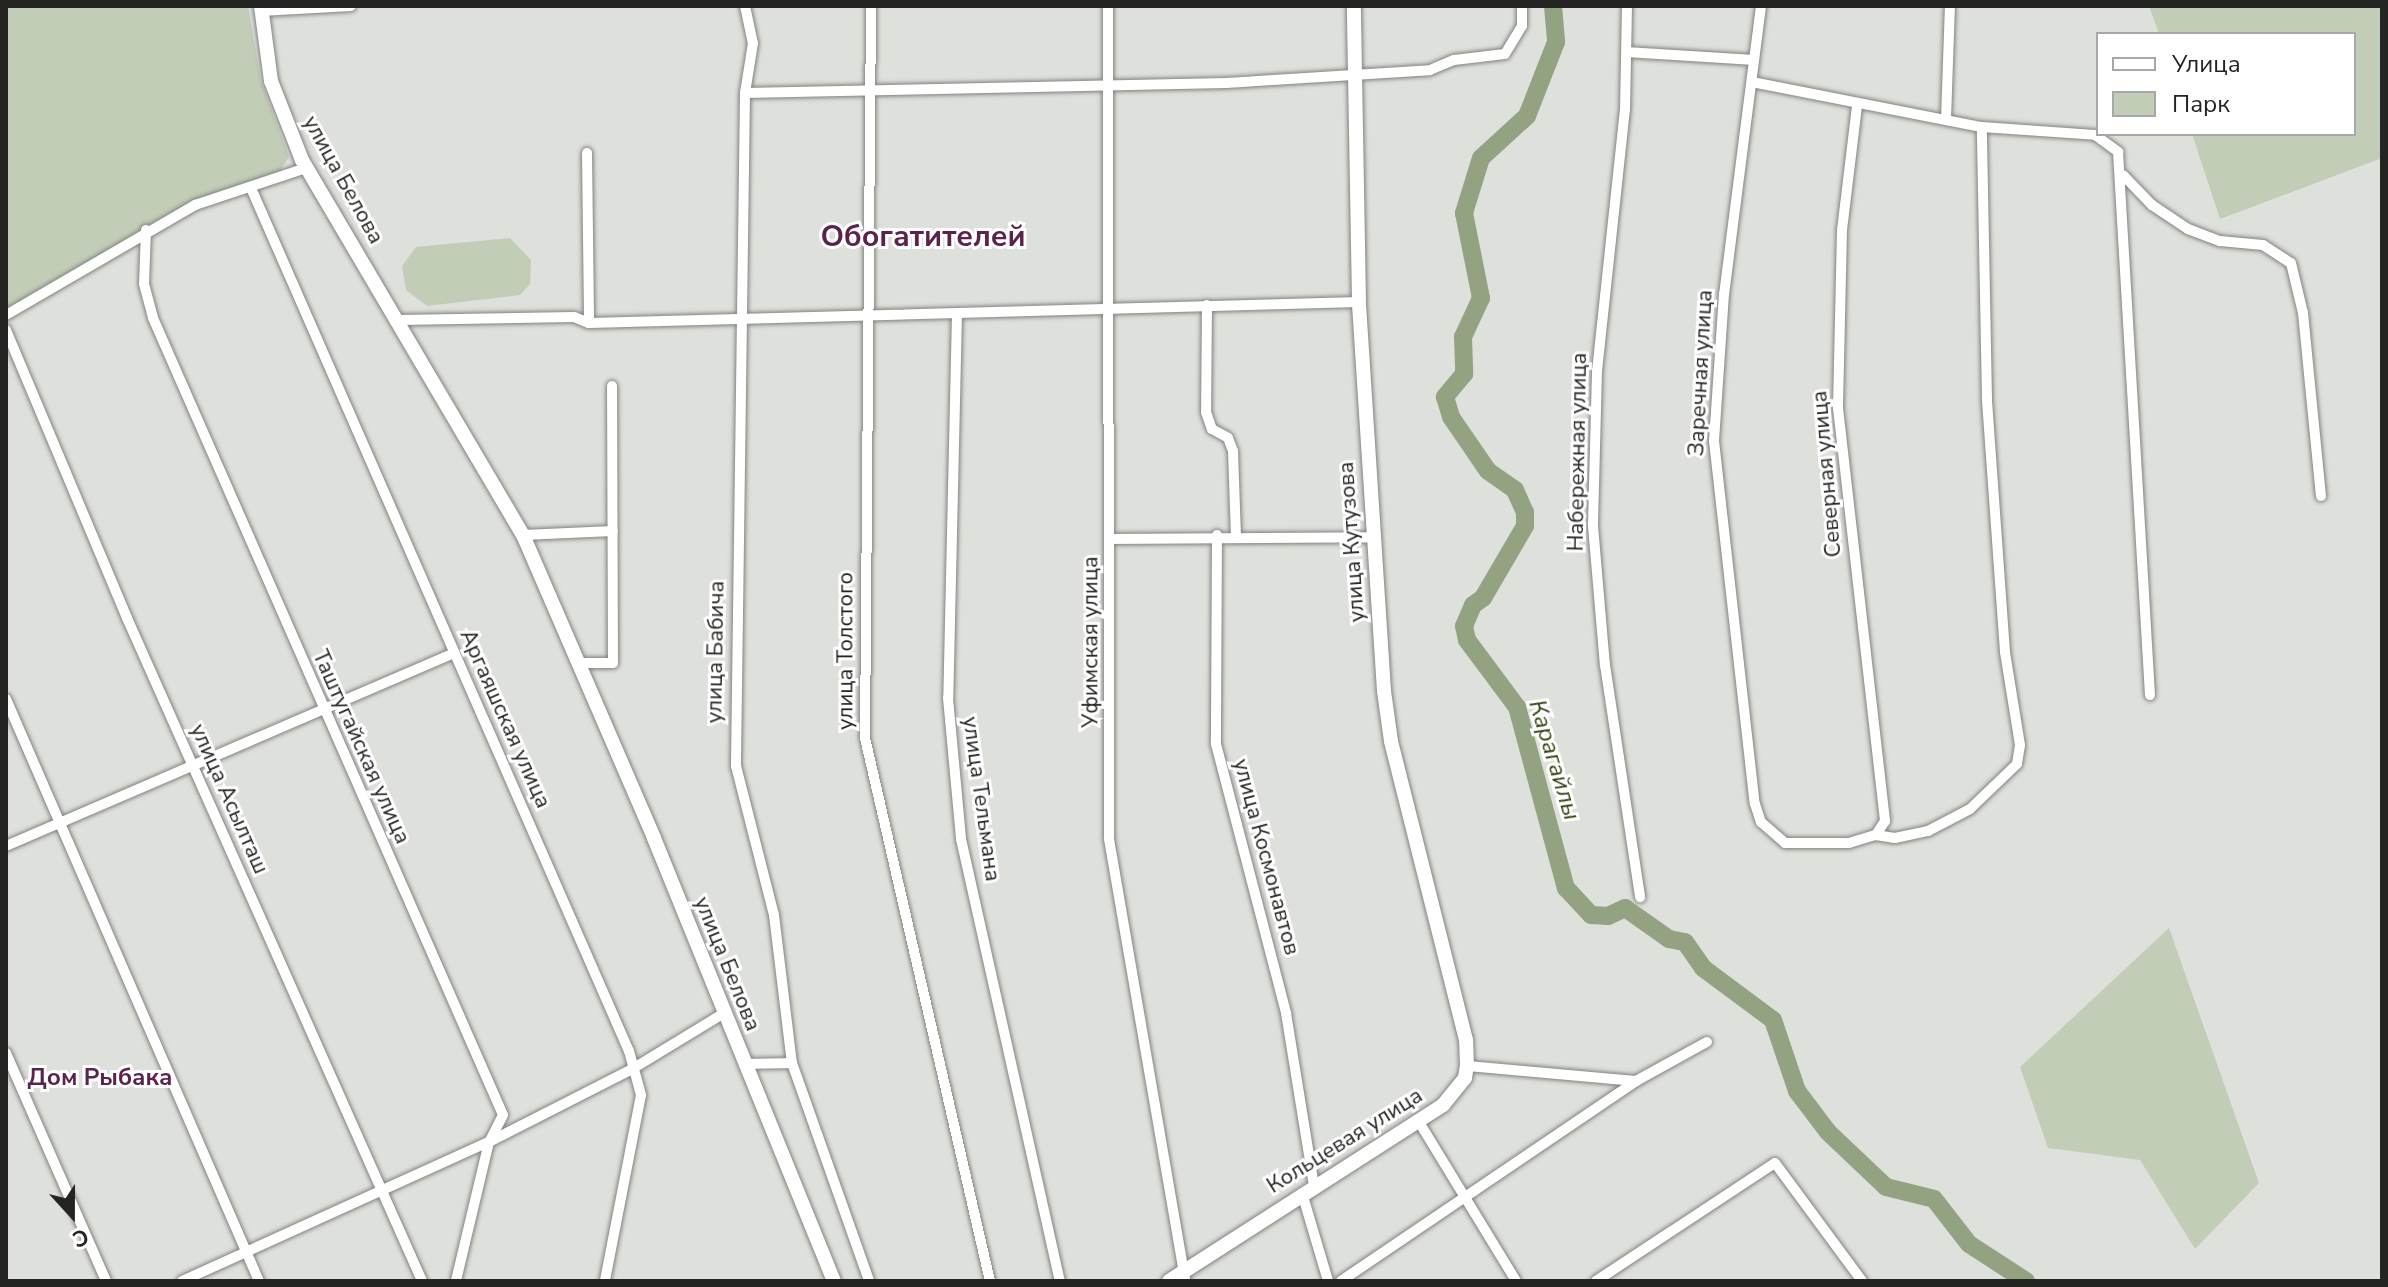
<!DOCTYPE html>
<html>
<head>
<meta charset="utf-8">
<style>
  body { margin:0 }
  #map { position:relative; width:2388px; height:1287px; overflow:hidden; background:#dee0dc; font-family:"Nunito Sans",sans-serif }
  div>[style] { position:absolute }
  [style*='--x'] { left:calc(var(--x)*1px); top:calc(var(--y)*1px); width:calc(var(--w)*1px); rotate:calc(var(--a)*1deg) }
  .green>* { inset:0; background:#c2cdb8 }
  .river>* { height:18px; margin:-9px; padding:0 9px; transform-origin:9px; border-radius:9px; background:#93a382 }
  .roads { filter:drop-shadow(0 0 2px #81837f) drop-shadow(0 0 2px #81837f) }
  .minor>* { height:10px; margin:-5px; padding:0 5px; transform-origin:5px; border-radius:5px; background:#fff }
  .secondary>* { height:14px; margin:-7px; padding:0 7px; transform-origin:7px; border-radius:7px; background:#fff }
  span { translate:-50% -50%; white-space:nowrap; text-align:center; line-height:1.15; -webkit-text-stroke:6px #fff; paint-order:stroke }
  .street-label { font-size:22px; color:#242523 }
  .water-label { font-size:24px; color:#304612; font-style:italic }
  .neighbourhood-label { font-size:24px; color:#5b224c; font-weight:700 }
  .district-label { font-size:30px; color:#5b224c; font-weight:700 }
  .frame { position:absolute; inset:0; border:8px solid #242523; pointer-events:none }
  .legend { position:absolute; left:2096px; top:32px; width:260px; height:104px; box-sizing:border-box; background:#fff; border:2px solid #a7a8a7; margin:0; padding:10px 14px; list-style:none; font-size:24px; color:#242523 }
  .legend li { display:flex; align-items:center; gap:16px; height:40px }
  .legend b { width:40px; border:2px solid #a7a8a7 }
  .north { position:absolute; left:32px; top:1175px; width:80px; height:80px; -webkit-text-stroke:6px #fff; paint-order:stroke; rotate:159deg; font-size:22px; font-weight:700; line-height:32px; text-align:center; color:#242523 }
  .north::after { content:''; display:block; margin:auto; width:28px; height:36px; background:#242523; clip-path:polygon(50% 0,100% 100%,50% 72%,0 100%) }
</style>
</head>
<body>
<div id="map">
  <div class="green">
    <div style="clip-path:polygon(6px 6px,248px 6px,261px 81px,289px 157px,277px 175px,192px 212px,6px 309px)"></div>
    <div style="clip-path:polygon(2149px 6px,2382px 6px,2382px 158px,2220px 219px,2192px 134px,2354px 134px,2354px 34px,2159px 34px)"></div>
    <div style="clip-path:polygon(510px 238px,531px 260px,530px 284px,520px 295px,427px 306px,406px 290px,402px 266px,416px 247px)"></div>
    <div style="clip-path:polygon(2169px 928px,2259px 1183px,2195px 1249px,2140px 1160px,2048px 1148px,2020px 1067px)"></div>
  </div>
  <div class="river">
    <div style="--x:1553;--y:6;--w:36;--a:85"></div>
    <div style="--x:1556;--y:42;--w:79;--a:111.4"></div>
    <div style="--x:1527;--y:116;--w:62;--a:137.6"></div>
    <div style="--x:1481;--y:158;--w:58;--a:107.2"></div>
    <div style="--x:1464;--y:213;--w:87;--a:78.7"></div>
    <div style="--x:1481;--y:298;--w:43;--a:114.8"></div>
    <div style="--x:1463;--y:337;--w:37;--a:88"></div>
    <div style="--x:1464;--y:374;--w:30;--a:130"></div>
    <div style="--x:1445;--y:397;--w:21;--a:73"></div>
    <div style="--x:1451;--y:417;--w:65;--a:55.6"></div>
    <div style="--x:1488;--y:471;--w:33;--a:35"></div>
    <div style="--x:1515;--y:490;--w:24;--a:66"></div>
    <div style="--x:1525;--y:512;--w:14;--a:90"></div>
    <div style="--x:1525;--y:526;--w:83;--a:120.3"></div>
    <div style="--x:1483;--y:598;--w:12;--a:145"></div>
    <div style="--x:1473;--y:605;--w:23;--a:113"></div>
    <div style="--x:1464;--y:626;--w:14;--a:78"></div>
    <div style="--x:1467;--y:640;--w:84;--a:53.3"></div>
    <div style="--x:1517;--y:707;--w:188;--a:74.9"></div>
    <div style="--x:1566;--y:888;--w:37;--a:47"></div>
    <div style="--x:1591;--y:915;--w:17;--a:3"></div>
    <div style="--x:1608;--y:916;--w:19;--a:-25"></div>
    <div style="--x:1625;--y:908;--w:54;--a:35.2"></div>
    <div style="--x:1669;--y:939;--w:16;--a:11"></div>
    <div style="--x:1685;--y:942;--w:32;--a:55"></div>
    <div style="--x:1703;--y:968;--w:87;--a:36.6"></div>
    <div style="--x:1773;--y:1020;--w:75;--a:71.3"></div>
    <div style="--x:1797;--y:1091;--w:51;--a:52.9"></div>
    <div style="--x:1828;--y:1132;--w:80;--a:43.5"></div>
    <div style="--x:1886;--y:1187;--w:49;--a:14"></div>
    <div style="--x:1934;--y:1199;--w:57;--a:52.1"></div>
    <div style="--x:1969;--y:1244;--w:68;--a:33"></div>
  </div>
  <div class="roads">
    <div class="minor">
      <div style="--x:745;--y:6;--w:38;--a:78"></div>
      <div style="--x:753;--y:43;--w:51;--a:99.1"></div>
      <div style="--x:745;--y:93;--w:673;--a:90.77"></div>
      <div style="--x:736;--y:766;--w:154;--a:75.7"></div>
      <div style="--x:774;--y:915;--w:149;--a:83.1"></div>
      <div style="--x:792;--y:1063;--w:231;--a:70.5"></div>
      <div style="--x:871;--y:6;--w:732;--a:90.47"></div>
      <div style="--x:865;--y:738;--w:557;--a:77.04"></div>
      <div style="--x:1108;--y:6;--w:833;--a:89.93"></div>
      <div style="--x:1109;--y:839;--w:448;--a:80.2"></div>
      <div style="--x:1627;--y:6;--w:103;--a:91.1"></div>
      <div style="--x:1625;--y:109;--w:263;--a:96.1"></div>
      <div style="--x:1597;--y:371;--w:155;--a:91.5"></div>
      <div style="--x:1593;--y:526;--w:140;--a:85.1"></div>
      <div style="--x:1605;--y:665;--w:235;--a:81.4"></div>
      <div style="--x:1761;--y:6;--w:290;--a:97.3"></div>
      <div style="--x:1724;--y:294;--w:147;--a:93.9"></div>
      <div style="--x:1714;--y:441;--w:365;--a:83.6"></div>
      <div style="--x:1755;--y:804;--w:19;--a:72"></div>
      <div style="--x:1761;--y:822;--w:32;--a:41"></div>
      <div style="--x:1785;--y:843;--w:64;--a:0"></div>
      <div style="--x:1849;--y:843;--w:28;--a:-17"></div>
      <div style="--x:1876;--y:835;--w:19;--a:9"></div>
      <div style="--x:1895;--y:838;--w:34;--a:-12"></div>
      <div style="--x:1928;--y:831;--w:47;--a:-27.6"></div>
      <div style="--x:1970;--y:809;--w:65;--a:-43.8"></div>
      <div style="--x:2017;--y:764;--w:19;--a:-81"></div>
      <div style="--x:2020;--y:745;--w:94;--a:-99.2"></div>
      <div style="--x:2005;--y:652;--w:254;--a:-94.1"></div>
      <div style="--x:1987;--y:399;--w:272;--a:-91.1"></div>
      <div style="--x:261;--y:11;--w:90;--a:-3.2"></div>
      <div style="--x:1627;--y:52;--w:127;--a:3.6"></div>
      <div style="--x:1752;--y:82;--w:234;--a:11.1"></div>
      <div style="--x:1982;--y:127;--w:113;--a:4"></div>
      <div style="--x:2095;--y:135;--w:29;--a:36"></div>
      <div style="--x:2118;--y:152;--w:544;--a:86.63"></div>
      <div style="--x:745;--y:93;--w:481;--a:-1.2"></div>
      <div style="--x:1226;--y:83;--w:204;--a:-3.6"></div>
      <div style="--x:1430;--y:70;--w:26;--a:-23"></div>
      <div style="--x:1454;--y:60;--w:51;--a:-6.7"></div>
      <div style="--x:1505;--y:54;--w:33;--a:-59"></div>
      <div style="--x:1522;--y:26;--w:20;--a:-90"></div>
      <div style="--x:1857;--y:106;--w:125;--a:96.9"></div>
      <div style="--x:1842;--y:230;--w:178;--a:91.3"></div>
      <div style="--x:1838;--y:408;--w:416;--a:83.5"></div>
      <div style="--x:1885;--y:821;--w:17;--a:123"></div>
      <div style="--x:1946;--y:119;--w:113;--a:-88"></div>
      <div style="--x:587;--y:153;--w:170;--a:89.3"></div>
      <div style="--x:2123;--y:175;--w:42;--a:46"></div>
      <div style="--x:2152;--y:205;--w:43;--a:33.7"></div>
      <div style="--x:2188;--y:229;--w:34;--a:21"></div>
      <div style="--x:2220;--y:241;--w:43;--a:5.3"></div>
      <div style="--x:2263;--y:245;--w:33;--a:33"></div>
      <div style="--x:2291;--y:263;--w:51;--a:76.5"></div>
      <div style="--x:2303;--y:313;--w:184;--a:84.4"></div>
      <div style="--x:251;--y:188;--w:942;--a:66.35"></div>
      <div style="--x:629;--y:1051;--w:46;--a:74.7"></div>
      <div style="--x:641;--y:1095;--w:189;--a:101"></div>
      <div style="--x:146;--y:230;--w:54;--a:92.1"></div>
      <div style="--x:144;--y:284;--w:35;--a:75"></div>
      <div style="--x:153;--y:318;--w:870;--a:66.29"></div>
      <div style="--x:503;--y:1115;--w:30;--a:117"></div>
      <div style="--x:489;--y:1142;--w:143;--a:103.4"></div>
      <div style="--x:1207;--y:305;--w:107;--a:90.5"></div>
      <div style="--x:1206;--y:412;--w:18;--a:71"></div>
      <div style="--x:1212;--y:429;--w:18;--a:29"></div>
      <div style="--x:1228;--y:438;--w:14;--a:69"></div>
      <div style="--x:1233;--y:451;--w:84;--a:88"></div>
      <div style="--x:957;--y:313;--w:385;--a:91.3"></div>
      <div style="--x:948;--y:698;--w:142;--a:84.7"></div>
      <div style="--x:961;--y:839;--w:453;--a:77.4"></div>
      <div style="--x:6;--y:315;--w:219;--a:-30.2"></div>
      <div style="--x:195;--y:205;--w:117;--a:-18.4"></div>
      <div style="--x:399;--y:320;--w:175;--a:-1"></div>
      <div style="--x:574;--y:317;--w:16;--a:22"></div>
      <div style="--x:589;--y:323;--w:770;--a:-1.56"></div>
      <div style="--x:6;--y:330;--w:312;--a:67.2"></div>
      <div style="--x:127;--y:618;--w:726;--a:66.01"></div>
      <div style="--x:523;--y:535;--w:90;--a:-2.5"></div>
      <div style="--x:1217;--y:535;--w:209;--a:90.3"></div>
      <div style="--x:1216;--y:744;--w:278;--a:75.4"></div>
      <div style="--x:1286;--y:1013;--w:175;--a:80.8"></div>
      <div style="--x:1111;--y:539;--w:263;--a:-0.4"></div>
      <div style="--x:580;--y:663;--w:33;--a:0"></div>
      <div style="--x:613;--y:663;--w:277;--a:-90.2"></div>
      <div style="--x:6;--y:699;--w:635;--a:66.51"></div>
      <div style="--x:6;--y:846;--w:488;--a:-23.3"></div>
      <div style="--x:6;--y:1053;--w:249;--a:66.3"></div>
      <div style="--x:744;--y:1064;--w:48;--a:-1.2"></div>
      <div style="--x:1467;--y:1066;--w:170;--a:5.1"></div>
      <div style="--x:1419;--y:1122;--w:186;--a:58.6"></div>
      <div style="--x:1302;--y:1193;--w:92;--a:73.5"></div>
      <div style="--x:182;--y:1281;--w:337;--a:-24.4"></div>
      <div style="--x:489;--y:1142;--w:163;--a:-27"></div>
      <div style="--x:634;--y:1068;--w:105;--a:-31.4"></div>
      <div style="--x:1341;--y:1281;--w:356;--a:-34.1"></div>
      <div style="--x:1636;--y:1081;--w:81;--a:-28.8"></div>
      <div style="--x:1596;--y:1281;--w:214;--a:-33.4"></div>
      <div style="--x:1775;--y:1163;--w:147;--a:53.6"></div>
    </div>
    <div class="secondary">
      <div style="--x:261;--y:6;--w:76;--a:82.4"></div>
      <div style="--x:271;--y:81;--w:85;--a:68.6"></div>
      <div style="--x:302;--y:160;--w:435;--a:59.5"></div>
      <div style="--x:523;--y:535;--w:330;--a:66.6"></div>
      <div style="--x:654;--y:838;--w:478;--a:67.9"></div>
      <div style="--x:1169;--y:1281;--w:326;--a:-32.7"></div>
      <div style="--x:1443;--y:1105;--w:35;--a:-51"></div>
      <div style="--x:1465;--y:1078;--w:12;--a:-81"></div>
      <div style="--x:1467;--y:1066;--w:26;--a:-92"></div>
      <div style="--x:1466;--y:1040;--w:308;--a:-104.1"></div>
      <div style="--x:1391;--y:741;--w:50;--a:-98"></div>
      <div style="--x:1384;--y:691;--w:390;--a:-93.7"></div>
      <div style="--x:1359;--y:302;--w:296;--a:-91"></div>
    </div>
  </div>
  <div class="street-label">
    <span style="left:343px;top:180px;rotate:61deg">улица Белова</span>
    <span style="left:1701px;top:373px;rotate:-87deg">Заречная улица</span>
    <span style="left:1578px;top:452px;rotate:-89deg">Набережная улица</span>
    <span style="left:1827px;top:474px;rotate:-95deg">Северная улица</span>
    <span style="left:1352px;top:542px;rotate:-94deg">улица Кутузова</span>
    <span style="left:1091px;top:642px;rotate:-90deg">Уфимская улица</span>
    <span style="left:846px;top:651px;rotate:-90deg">улица Толстого</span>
    <span style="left:716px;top:652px;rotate:-89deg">улица Бабича</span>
    <span style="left:505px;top:719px;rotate:66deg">Аргаяшская улица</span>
    <span style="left:361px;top:747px;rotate:66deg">Таштугайская улица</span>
    <span style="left:229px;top:799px;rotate:66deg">улица Асылташ</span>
    <span style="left:981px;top:799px;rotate:82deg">улица Тельмана</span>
    <span style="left:1266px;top:857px;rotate:75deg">улица Космонавтов</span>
    <span style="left:727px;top:964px;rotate:68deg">улица Белова</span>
    <span style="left:1345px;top:1141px;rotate:-32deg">Кольцевая улица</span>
  </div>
  <div class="water-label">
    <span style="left:1554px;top:760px;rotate:73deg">Карагайлы</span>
  </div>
  <div class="neighbourhood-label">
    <span style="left:100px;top:1078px">Дом Рыбака</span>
  </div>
  <div class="district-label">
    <span style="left:923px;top:237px">Обогатителей</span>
  </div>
  <div class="frame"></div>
  <ul class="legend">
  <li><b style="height:10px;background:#fff"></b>Улица</li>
  <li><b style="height:22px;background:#c2cdb8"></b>Парк</li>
  </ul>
  <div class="north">С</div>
</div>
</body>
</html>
